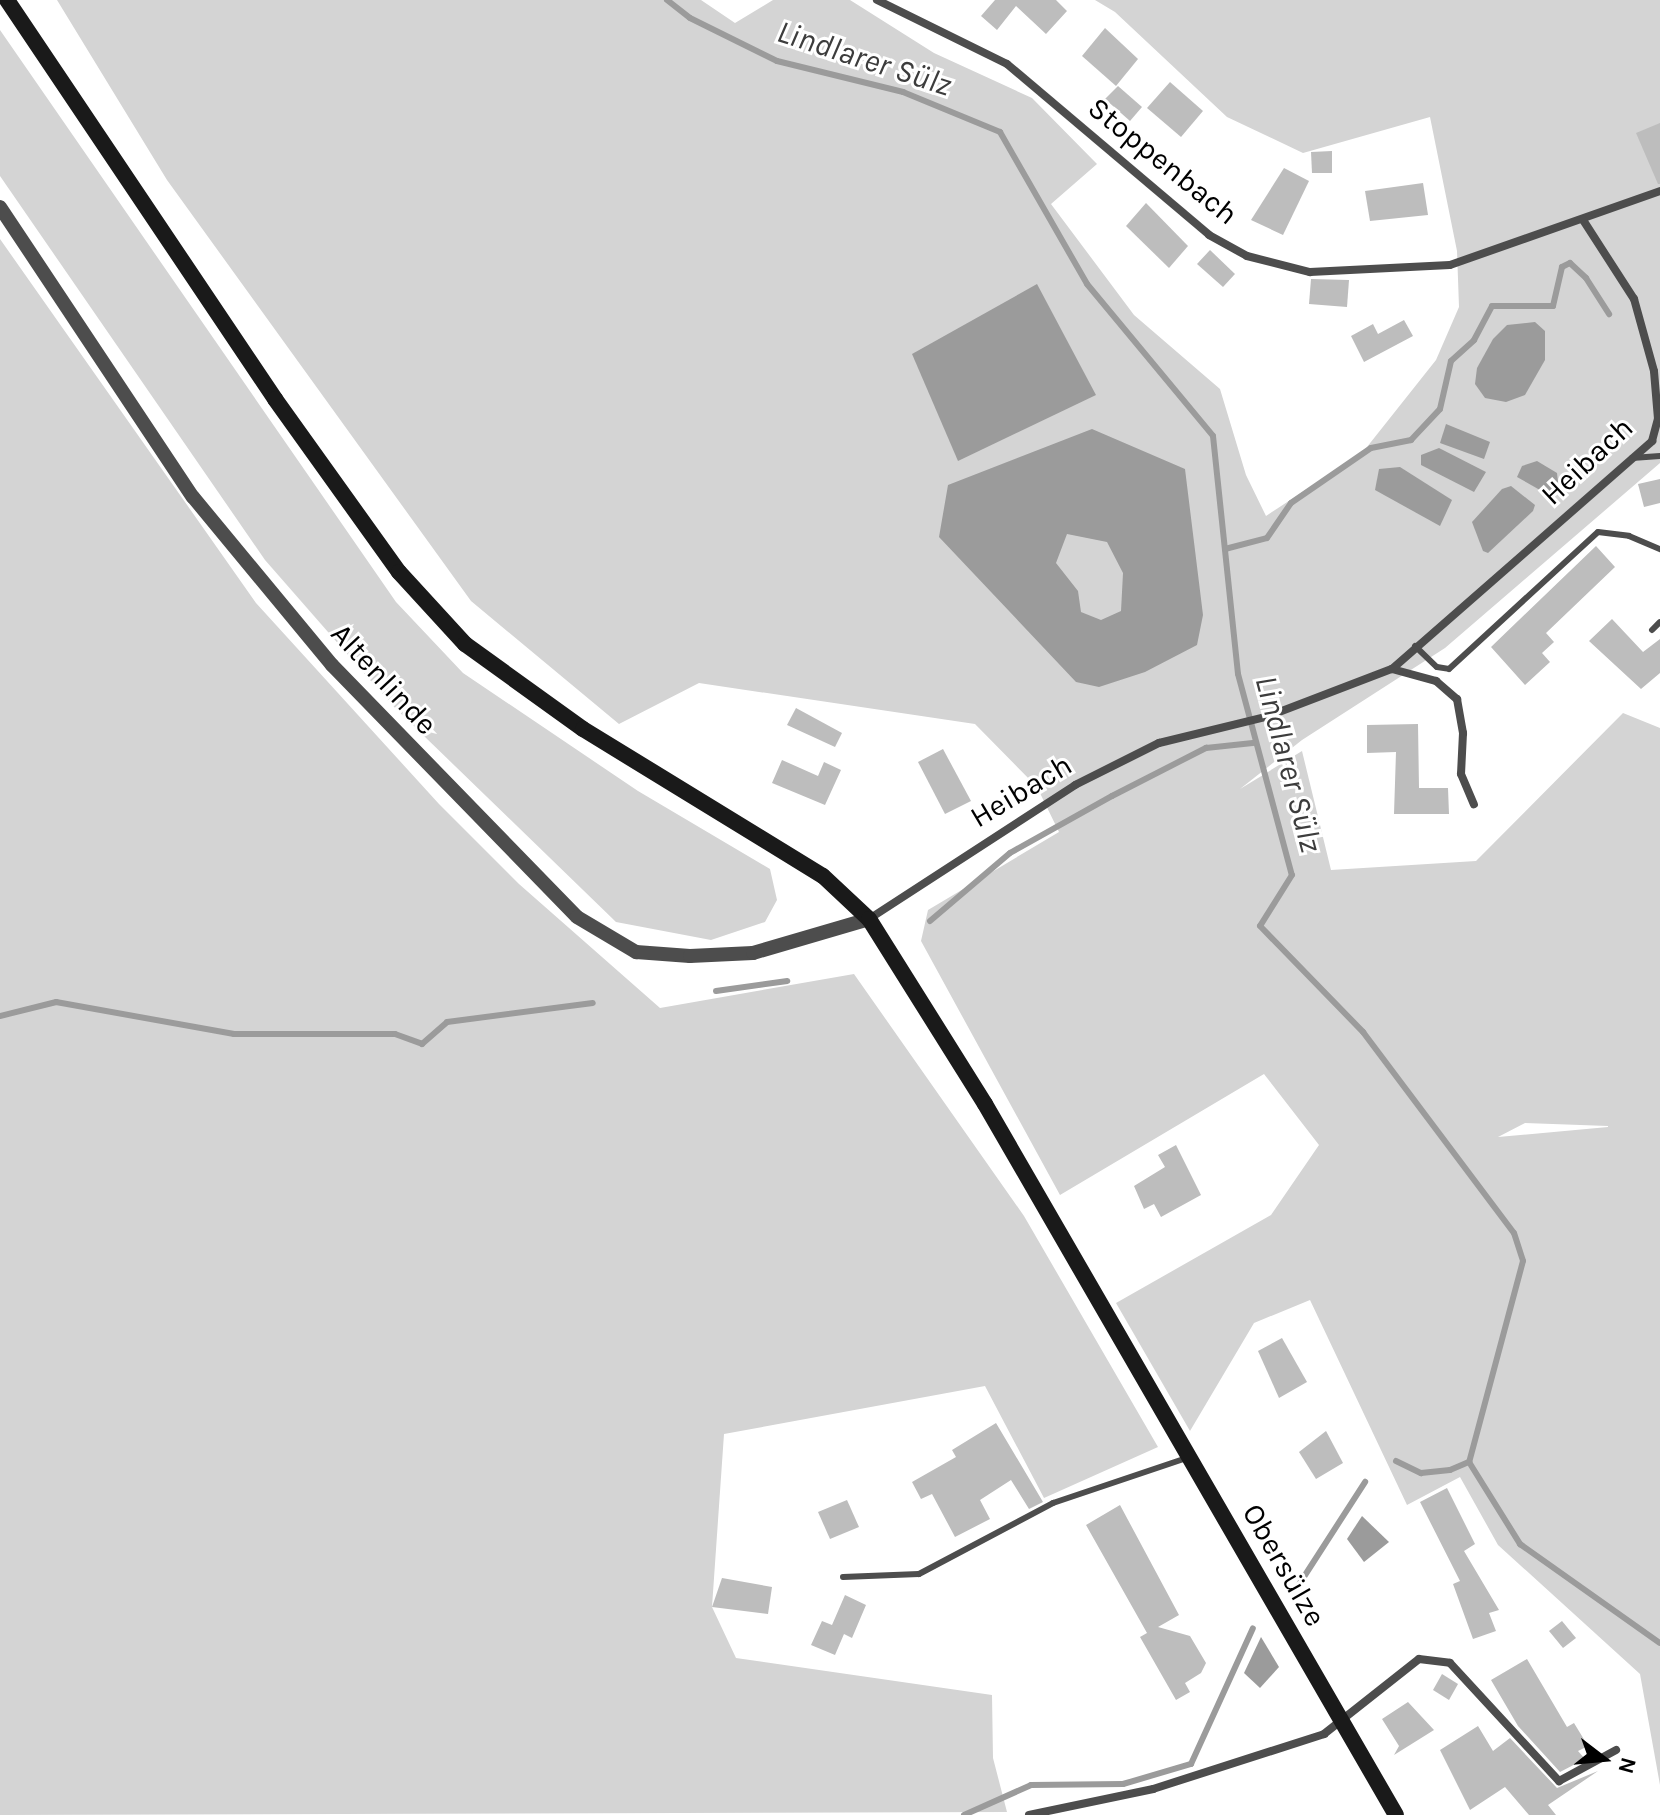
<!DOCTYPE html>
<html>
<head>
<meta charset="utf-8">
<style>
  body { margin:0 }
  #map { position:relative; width:1660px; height:1815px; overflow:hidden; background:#fff; font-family:Karla,sans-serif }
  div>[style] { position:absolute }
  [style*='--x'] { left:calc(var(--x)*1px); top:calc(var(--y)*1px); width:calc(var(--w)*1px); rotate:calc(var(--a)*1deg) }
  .green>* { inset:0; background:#d4d4d4 }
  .water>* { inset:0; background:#9b9b9b }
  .stream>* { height:6px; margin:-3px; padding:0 3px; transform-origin:3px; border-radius:3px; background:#9b9b9b }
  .building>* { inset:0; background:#bdbdbd }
  .service>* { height:6px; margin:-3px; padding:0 3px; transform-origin:3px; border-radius:3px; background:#4d4d4d }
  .minor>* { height:8px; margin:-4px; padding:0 4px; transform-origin:4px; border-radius:4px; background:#4d4d4d }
  .tertiary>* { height:14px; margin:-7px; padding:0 7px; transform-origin:7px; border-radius:7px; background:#4d4d4d }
  .secondary>* { height:16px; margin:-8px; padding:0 8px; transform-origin:8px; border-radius:8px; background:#1a1a1a }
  span { translate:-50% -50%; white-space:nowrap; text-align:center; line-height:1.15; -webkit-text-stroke:6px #fff; paint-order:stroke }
  .street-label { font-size:30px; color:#000 }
  .water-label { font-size:32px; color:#3c3c3c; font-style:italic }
  .north { position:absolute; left:1564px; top:1719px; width:80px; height:80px; -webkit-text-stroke:6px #fff; paint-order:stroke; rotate:106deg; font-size:22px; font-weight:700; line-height:32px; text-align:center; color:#000 }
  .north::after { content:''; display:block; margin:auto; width:28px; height:36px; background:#000; clip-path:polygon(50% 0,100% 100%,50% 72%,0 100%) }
</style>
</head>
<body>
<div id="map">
  <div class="green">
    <div style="clip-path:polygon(evenodd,57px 0,701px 0,735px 23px,773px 0,850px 0,934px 53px,1032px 98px,1097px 164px,1051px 204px,1134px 315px,1220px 389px,1246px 475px,1266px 516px,1363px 452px,1436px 360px,1459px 307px,1457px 251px,1430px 117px,1303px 153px,1227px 117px,1115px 12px,1095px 0,1660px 0,1660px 463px,1445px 648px,1302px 740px,1240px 789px,1302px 751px,1331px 870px,1476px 861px,1623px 713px,1660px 728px,1660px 1785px,1640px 1674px,1498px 1545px,1460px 1477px,1407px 1505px,1310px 1300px,1254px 1323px,1190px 1431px,1116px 1303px,1271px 1215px,1319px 1145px,1264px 1074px,1060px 1195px,921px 941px,928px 910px,1059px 832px,1037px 787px,975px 724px,699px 683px,619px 724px,471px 601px,167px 180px,57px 0,1525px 1123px,1608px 1126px,1608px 1127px,1498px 1137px,1525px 1123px)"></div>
    <div style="clip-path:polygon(0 30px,396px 602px,463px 673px,638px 791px,770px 869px,777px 900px,765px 922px,711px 940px,616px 922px,391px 704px,265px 560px,0 176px)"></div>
    <div style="clip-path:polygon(0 239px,256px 603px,439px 804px,519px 884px,660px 1008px,854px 974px,1024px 1216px,1158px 1447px,1044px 1498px,985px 1386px,724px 1434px,712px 1607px,736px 1658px,992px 1695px,993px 1758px,1007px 1812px,0 1815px)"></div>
  </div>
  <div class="water">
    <div style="clip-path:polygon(1037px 284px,1096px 395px,958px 461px,912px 354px)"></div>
    <div style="clip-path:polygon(1535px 322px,1545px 331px,1545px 360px,1525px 395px,1506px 402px,1485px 398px,1475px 384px,1477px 368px,1493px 339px,1507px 325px)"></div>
    <div style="clip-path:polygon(1446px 424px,1490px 442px,1484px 459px,1440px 443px)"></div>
    <div style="clip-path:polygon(evenodd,1092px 429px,1185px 469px,1203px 615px,1197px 645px,1145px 672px,1099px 687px,1076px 682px,939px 537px,948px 485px,1092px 429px,1067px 534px,1107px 542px,1123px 573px,1121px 611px,1101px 620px,1081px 612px,1078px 591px,1056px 563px,1067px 534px)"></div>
    <div style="clip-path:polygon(1439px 448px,1486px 472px,1474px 492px,1421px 465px,1421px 455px)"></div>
    <div style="clip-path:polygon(1537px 461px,1557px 473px,1558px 482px,1547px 494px,1517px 477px,1522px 466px)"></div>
    <div style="clip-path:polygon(1400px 467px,1452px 500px,1440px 526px,1375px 490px,1379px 469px)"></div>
    <div style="clip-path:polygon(1511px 486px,1535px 505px,1533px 511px,1488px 553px,1483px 551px,1472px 522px,1502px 489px)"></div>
    <div style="clip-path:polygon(1362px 1516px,1389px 1542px,1364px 1562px,1347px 1539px)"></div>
    <div style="clip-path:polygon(1261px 1637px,1279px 1667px,1260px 1688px,1244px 1673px)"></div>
  </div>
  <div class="stream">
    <div style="--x:667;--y:0;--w:29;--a:38"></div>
    <div style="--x:690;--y:18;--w:97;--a:26.3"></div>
    <div style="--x:777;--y:61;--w:130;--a:13.8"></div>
    <div style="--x:903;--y:92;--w:105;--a:22.4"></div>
    <div style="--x:1000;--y:132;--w:175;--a:60.2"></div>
    <div style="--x:1087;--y:284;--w:197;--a:50.3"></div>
    <div style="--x:1213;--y:436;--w:239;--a:84"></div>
    <div style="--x:1238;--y:674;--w:208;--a:75"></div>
    <div style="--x:1292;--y:875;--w:60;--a:122.1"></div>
    <div style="--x:1260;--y:926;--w:148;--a:45.8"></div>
    <div style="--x:1363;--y:1032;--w:251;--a:53.1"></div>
    <div style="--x:1514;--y:1233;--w:29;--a:72"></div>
    <div style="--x:1523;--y:1261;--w:208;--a:105"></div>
    <div style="--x:1469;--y:1462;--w:97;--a:58.1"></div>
    <div style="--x:1520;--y:1544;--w:171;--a:35.3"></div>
    <div style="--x:1225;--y:549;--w:43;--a:-14.7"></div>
    <div style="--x:1267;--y:538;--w:42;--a:-55.6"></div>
    <div style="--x:1291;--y:503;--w:97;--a:-34.5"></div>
    <div style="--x:1371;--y:448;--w:41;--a:-11.3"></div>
    <div style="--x:1411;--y:440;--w:42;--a:-46.9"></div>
    <div style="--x:1440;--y:409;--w:49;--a:-77.1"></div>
    <div style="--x:1451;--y:361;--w:31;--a:-42"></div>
    <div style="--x:1474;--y:340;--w:38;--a:-62"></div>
    <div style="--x:1492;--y:306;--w:61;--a:0"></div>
    <div style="--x:1553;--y:306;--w:40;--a:-77"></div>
    <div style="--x:1562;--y:267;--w:9;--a:-27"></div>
    <div style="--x:1570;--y:263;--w:22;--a:43"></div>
    <div style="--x:1586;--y:278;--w:43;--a:57.4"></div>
    <div style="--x:930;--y:921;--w:105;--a:-40.4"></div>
    <div style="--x:1010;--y:853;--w:117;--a:-29.2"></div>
    <div style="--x:1112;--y:796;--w:106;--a:-27.1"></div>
    <div style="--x:1206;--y:748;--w:47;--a:-6.1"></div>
    <div style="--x:716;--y:991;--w:72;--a:-8"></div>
    <div style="--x:0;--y:1016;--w:58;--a:-14"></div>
    <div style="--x:56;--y:1002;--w:181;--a:10.2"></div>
    <div style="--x:234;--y:1034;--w:161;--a:0"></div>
    <div style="--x:395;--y:1034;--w:29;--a:20"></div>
    <div style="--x:422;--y:1044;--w:33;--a:-41"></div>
    <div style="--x:447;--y:1022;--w:147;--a:-7.4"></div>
    <div style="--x:1396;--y:1461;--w:28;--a:26"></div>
    <div style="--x:1421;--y:1473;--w:29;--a:-6"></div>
    <div style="--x:1450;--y:1470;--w:21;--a:-23"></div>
    <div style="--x:1298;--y:1586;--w:124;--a:-57.2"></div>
    <div style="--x:964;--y:1815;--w:73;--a:-24.1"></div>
    <div style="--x:1031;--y:1785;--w:92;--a:-0.6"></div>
    <div style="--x:1123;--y:1784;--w:71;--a:-16.4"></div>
    <div style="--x:1191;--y:1764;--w:149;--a:-65.5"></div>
  </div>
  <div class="building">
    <div style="clip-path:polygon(995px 0,1056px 0,1067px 11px,1046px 34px,1016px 6px,997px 30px,981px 16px)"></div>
    <div style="clip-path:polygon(1105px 28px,1138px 59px,1116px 86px,1082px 56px)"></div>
    <div style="clip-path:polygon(1170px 82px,1203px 111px,1181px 137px,1147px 108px)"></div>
    <div style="clip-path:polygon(1118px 86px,1142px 107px,1130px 121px,1105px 99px)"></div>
    <div style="clip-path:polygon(1660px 123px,1660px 184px,1658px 184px,1636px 133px)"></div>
    <div style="clip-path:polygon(1332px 151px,1332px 173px,1312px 173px,1311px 152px)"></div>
    <div style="clip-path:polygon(1284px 168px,1309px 181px,1283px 235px,1251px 220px)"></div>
    <div style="clip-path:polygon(1423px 183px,1428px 215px,1370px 221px,1365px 191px)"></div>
    <div style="clip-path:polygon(1146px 203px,1188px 246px,1169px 268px,1126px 226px)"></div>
    <div style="clip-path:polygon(1210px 250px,1235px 274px,1223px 287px,1197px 264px)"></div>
    <div style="clip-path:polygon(1311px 279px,1349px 280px,1347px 307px,1309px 304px)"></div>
    <div style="clip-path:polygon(1404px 320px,1413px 336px,1364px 362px,1351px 336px,1373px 324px,1378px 334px)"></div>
    <div style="clip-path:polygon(1660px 479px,1660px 503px,1644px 507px,1638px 484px)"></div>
    <div style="clip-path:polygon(1596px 546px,1615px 567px,1546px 633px,1554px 642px,1542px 653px,1550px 662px,1525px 685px,1491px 647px)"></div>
    <div style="clip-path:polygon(1612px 619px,1643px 652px,1660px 639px,1660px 673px,1641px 689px,1589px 641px)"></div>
    <div style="clip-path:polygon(796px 708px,842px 733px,835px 747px,787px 725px)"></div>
    <div style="clip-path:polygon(1418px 724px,1419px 788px,1448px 788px,1449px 814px,1394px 814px,1396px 752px,1367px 753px,1367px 725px)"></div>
    <div style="clip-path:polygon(943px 749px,971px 801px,945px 814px,918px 762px)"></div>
    <div style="clip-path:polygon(782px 760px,818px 776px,824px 762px,841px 770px,825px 805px,772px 783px)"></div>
    <div style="clip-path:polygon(1176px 1145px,1201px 1195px,1161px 1217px,1154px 1204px,1144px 1209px,1134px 1186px,1165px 1167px,1158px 1155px)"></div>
    <div style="clip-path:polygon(1282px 1338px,1307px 1382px,1279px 1398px,1258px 1351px)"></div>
    <div style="clip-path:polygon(996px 1423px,1043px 1502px,1029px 1509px,1011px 1480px,980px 1500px,990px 1519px,955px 1537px,932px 1494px,921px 1499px,912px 1482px,956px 1457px,952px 1450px)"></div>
    <div style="clip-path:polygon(1326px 1431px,1343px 1463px,1316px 1479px,1299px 1452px)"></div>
    <div style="clip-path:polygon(1447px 1488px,1475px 1544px,1464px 1551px,1499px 1610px,1489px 1613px,1496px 1631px,1473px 1639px,1453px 1584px,1460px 1581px,1420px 1502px)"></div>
    <div style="clip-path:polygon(847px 1500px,859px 1527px,830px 1539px,818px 1512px)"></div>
    <div style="clip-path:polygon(1120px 1505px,1179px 1615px,1158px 1627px,1190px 1636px,1206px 1663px,1201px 1673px,1185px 1683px,1190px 1692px,1176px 1700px,1140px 1637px,1147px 1633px,1086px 1525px)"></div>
    <div style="clip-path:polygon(722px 1578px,772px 1587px,768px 1614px,712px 1607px)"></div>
    <div style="clip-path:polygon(845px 1595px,866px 1605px,852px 1638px,844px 1634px,835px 1655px,811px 1645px,822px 1621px,832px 1625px)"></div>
    <div style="clip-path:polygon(1562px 1621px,1576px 1638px,1563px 1648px,1549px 1631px)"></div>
    <div style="clip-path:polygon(1527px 1659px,1567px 1727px,1574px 1723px,1588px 1746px,1578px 1751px,1585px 1759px,1560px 1772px,1518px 1726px,1491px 1680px)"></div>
    <div style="clip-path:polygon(1442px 1674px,1458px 1684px,1449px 1700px,1433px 1690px)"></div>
    <div style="clip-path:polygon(1408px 1702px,1434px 1730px,1394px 1755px,1399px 1746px,1382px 1719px)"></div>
    <div style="clip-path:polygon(1478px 1726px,1493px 1751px,1510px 1738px,1557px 1788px,1598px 1771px,1548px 1805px,1556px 1815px,1529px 1815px,1505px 1787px,1470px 1810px,1440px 1750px)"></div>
  </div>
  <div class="service">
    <div style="--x:1632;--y:458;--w:28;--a:-4"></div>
    <div style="--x:1652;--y:630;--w:11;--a:-45"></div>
    <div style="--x:1415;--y:646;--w:30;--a:44"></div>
    <div style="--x:1437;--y:667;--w:12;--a:9"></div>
    <div style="--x:1449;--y:669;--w:202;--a:-42.6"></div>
    <div style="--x:1598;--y:532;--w:31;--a:7"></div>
    <div style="--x:1629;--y:536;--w:34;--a:23"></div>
    <div style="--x:843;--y:1577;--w:76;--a:-2.3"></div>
    <div style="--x:919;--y:1574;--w:152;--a:-27.9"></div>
    <div style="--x:1053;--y:1503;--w:141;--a:-18.6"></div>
  </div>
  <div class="minor">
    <div style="--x:877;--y:0;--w:145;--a:26.2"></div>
    <div style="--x:1007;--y:64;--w:265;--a:40.2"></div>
    <div style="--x:1209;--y:235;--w:43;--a:28.9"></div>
    <div style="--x:1247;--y:256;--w:65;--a:14.3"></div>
    <div style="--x:1310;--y:272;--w:140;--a:-2.9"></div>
    <div style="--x:1450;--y:265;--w:223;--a:-19.4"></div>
    <div style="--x:1392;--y:669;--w:46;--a:15.3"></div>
    <div style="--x:1436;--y:681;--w:28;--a:41"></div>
    <div style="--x:1457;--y:699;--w:35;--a:80"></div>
    <div style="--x:1463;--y:733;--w:41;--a:92.8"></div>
    <div style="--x:1461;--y:774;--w:33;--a:67"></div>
    <div style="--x:869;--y:919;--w:246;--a:-33"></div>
    <div style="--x:1075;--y:785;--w:94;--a:-26.6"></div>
    <div style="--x:1159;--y:743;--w:110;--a:-13.7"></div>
    <div style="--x:1266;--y:717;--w:135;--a:-20.9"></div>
    <div style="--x:1392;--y:669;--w:346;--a:-41.2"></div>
    <div style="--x:1652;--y:441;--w:23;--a:-75"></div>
    <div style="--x:1658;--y:419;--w:48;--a:-94.8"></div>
    <div style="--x:1654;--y:371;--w:75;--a:-105.5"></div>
    <div style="--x:1634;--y:299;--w:94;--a:-122.8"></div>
    <div style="--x:1029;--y:1815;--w:127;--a:-11.8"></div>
    <div style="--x:1153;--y:1789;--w:180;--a:-17.8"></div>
    <div style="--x:1324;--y:1734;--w:121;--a:-38.3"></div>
    <div style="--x:1419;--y:1659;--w:31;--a:7"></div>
    <div style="--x:1450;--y:1663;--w:161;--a:47.3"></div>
    <div style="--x:1559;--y:1781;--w:65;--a:-28.5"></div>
  </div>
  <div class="tertiary">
    <div style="--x:0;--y:207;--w:348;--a:56.4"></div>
    <div style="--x:193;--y:497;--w:218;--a:50.4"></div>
    <div style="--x:332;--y:665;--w:351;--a:45.8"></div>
    <div style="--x:577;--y:917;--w:69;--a:30.7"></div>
    <div style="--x:636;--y:952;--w:54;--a:4.2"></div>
    <div style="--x:690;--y:956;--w:63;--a:-2.7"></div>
    <div style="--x:753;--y:953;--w:121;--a:-16.3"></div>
  </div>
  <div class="secondary">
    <div style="--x:7;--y:0;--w:481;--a:56.1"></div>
    <div style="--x:275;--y:399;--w:213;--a:54.4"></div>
    <div style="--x:399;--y:572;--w:98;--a:47.5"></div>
    <div style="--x:465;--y:644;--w:145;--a:35.8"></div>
    <div style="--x:583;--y:729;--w:281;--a:31.5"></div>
    <div style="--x:823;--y:876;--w:63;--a:43.1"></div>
    <div style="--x:869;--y:919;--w:218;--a:57.9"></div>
    <div style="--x:985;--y:1104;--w:821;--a:59.97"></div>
  </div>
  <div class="street-label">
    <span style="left:1163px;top:161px;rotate:39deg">Stoppenbach</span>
    <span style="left:1587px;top:461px;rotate:-43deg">Heibach</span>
    <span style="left:384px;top:679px;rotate:47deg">Altenlinde</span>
    <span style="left:1021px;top:791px;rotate:-31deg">Heibach</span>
    <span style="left:1284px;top:1565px;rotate:60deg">Obersülze</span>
  </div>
  <div class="water-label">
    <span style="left:864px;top:59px;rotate:18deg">Lindlarer Sülz</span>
    <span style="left:1288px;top:764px;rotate:75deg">Lindlarer Sülz</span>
  </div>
  <div class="north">N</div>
</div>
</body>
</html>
